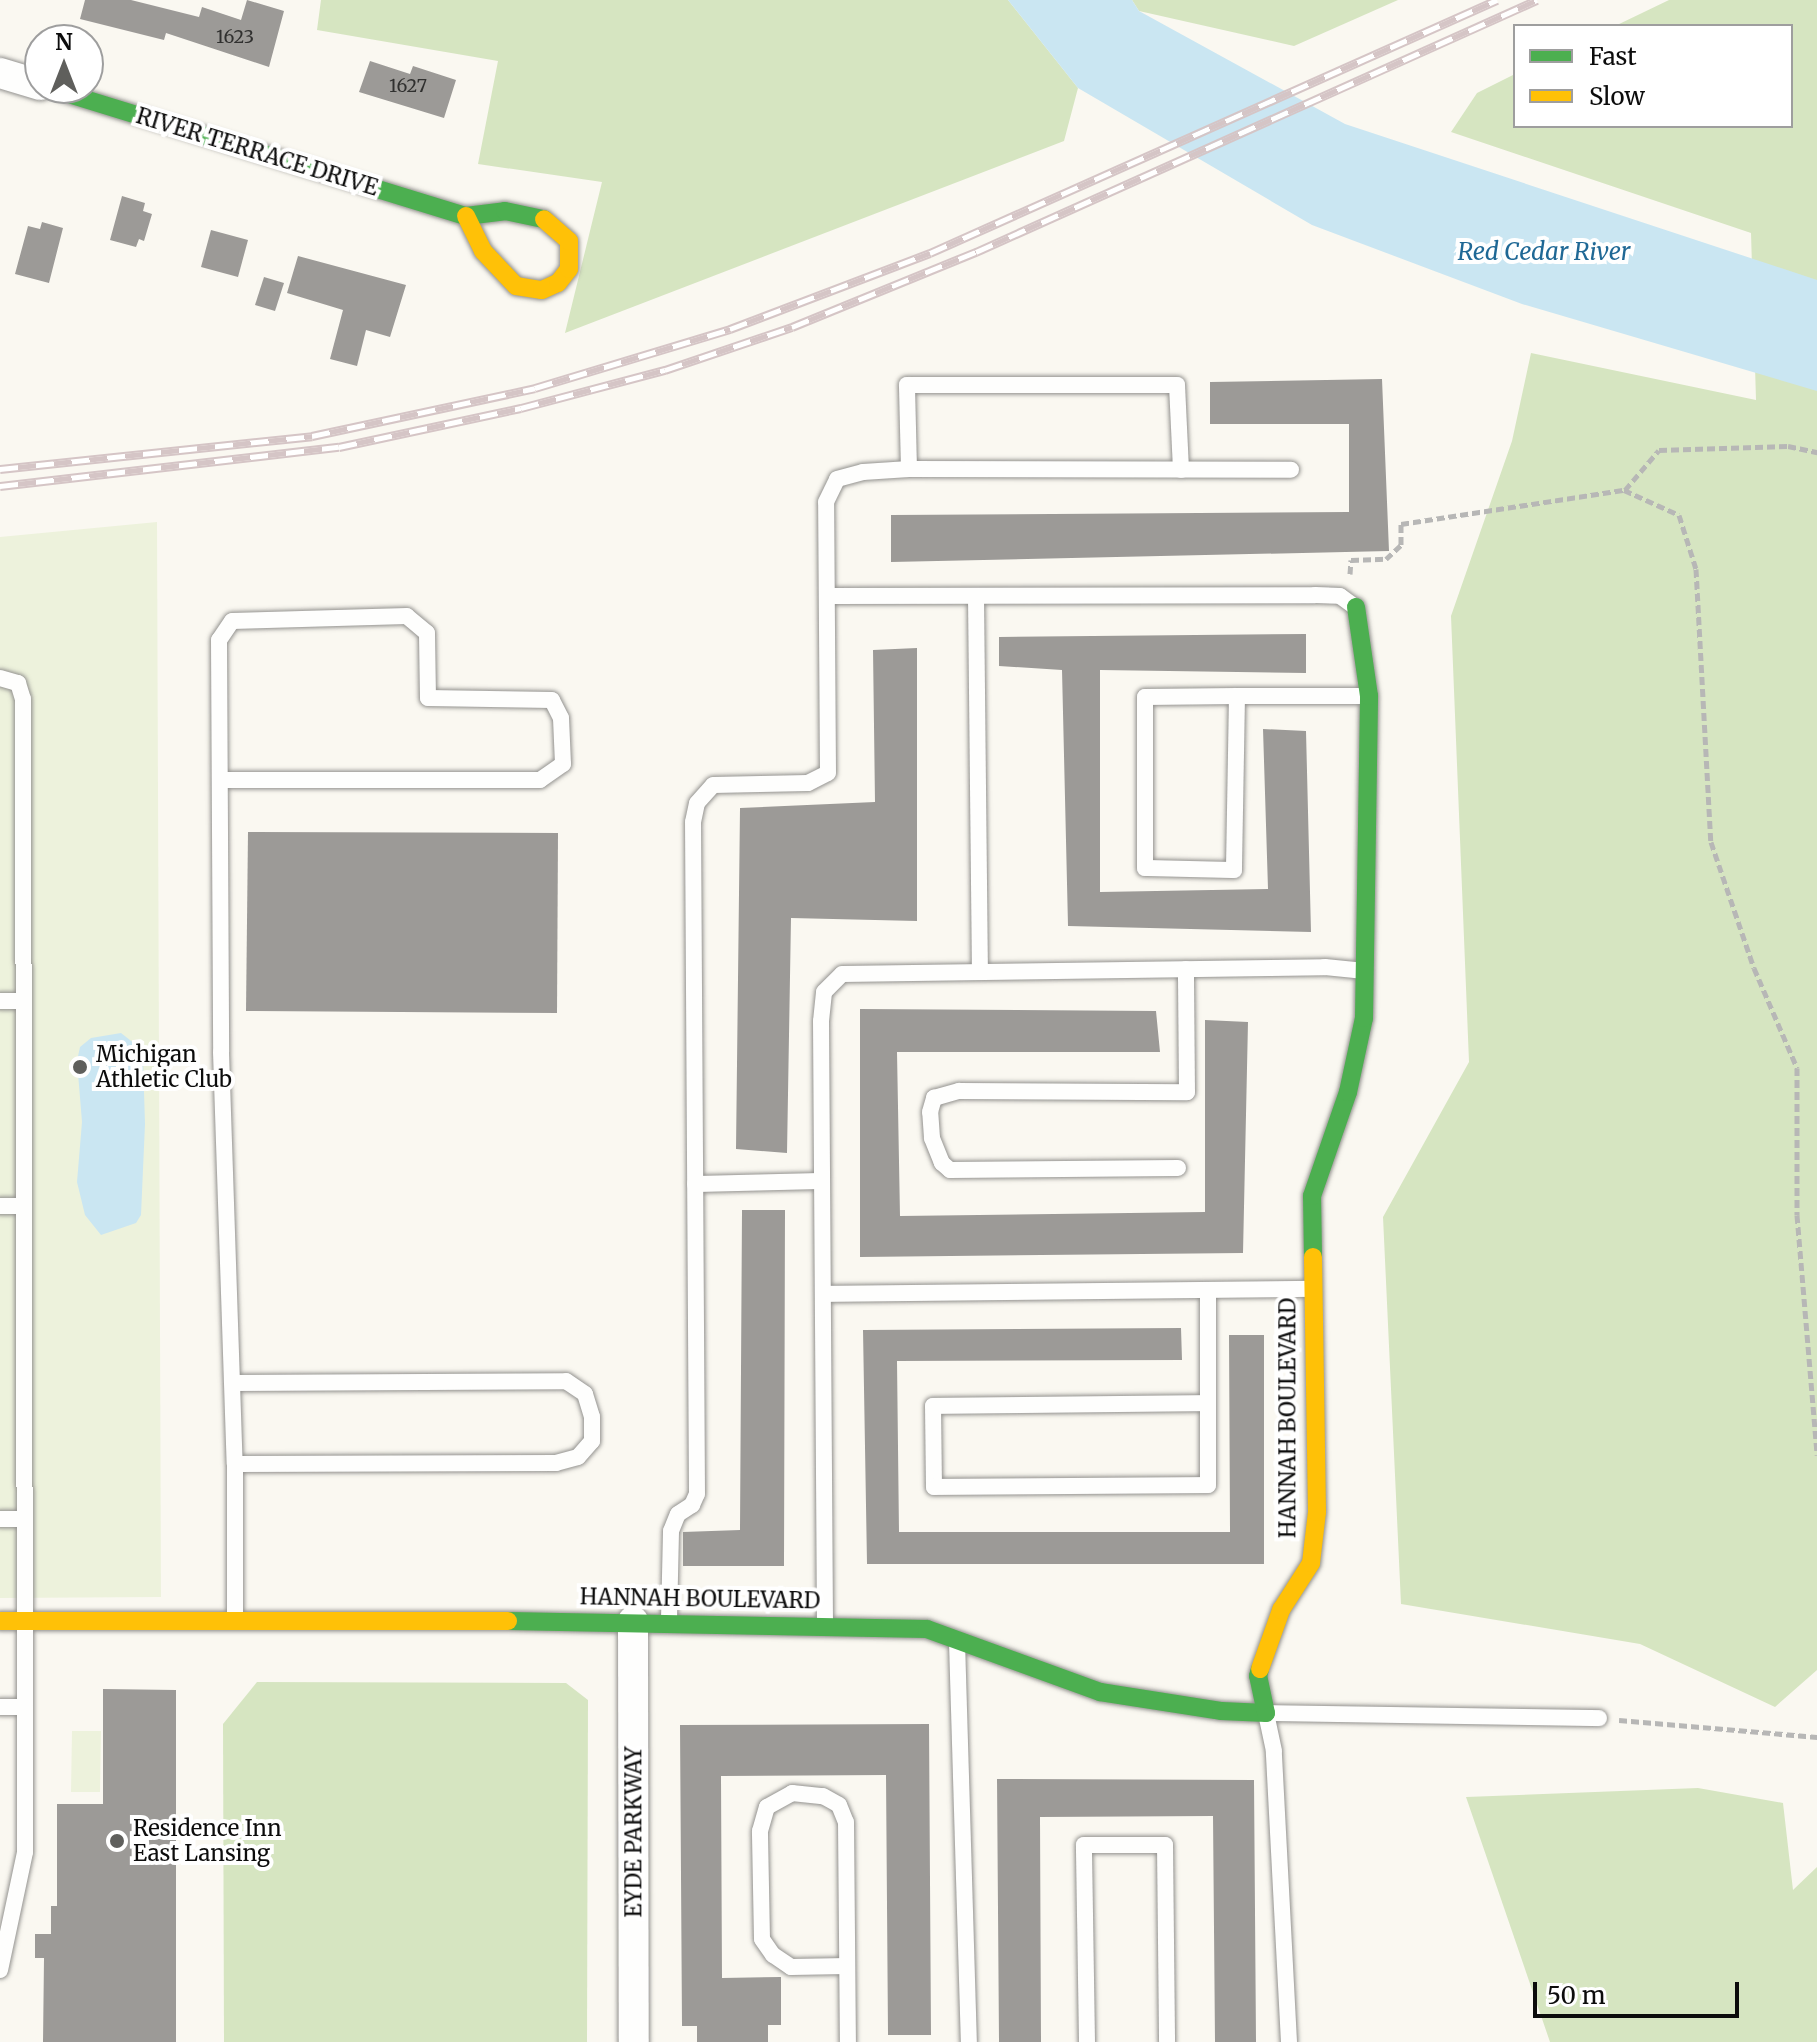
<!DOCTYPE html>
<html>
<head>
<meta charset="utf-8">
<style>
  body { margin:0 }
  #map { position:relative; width:1817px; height:2042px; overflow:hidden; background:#faf8f1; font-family:Merriweather,serif }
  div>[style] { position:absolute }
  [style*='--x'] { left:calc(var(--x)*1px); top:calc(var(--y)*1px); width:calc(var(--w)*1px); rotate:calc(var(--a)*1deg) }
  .forest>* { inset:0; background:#d6e5c1 }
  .pitch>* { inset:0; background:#edf2dc }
  .water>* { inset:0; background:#cae6f2 }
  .building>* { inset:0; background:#9c9a97 }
  .path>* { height:5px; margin-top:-2.5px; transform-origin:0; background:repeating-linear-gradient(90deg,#b7b7b6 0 8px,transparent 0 12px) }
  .roads { filter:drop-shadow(0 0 2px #93928f) drop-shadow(0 0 2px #93928f) }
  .lane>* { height:16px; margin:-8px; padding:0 8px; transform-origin:8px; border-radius:8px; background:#fefefd }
  .street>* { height:30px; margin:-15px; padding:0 15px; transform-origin:15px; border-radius:15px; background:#fefefd }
  .fast>* { height:18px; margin:-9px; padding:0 9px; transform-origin:9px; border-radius:9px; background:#4caf50 }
  .slow>* { height:18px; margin:-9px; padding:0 9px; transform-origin:9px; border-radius:9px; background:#ffc107 }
  .rail>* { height:9px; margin-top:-4.5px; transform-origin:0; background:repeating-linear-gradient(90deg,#fff 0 18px,#d5c5c6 0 36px); box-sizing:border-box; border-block:2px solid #d5c5c6 }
  .dots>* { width:22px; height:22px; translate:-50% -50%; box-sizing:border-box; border:4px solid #fff; border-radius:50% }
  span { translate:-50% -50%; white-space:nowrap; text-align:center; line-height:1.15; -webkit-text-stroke:8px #fff; paint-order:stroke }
  .number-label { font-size:18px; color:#30302f }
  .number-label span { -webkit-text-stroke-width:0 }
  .street-label { font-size:22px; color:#0c0c0c }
  .poi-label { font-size:22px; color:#0c0c0c }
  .left { translate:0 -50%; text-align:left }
  .water-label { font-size:24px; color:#1f6895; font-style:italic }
  .legend { position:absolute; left:1513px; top:24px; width:280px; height:104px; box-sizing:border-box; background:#fff; border:2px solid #9e9e9e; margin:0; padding:10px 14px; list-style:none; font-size:24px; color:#0c0c0c }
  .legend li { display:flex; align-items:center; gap:16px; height:40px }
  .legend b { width:40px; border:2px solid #9e9e9e }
  .north { position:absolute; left:24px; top:24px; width:80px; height:80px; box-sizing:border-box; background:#fff; border:2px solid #9e9e9e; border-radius:50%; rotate:0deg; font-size:22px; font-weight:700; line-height:32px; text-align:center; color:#0c0c0c }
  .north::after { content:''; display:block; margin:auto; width:28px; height:36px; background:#5f5f5c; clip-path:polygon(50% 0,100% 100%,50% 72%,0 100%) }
  .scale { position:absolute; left:1533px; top:1982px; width:206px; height:36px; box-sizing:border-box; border:4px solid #0c0c0c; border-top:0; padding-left:10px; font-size:24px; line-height:28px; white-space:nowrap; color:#0c0c0c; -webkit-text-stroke:6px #fff; paint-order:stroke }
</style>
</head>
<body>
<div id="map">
  <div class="forest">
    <div style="clip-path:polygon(321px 0,1008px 0,1078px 88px,1064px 141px,565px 333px,602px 182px,478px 164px,498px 61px,317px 30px)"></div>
    <div style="clip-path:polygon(1132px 0,1398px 0,1294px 46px,1139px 11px)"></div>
    <div style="clip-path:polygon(1669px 0,1817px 0,1817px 1670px,1775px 1707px,1640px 1644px,1401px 1604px,1383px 1217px,1469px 1062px,1451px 616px,1512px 441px,1531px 353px,1756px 400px,1751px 233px,1451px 132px,1477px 93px,1515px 74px,1515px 126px,1791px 126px,1791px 26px,1615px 26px)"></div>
    <div style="clip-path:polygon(257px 1682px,566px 1683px,588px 1700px,587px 2042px,224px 2042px,223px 1724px)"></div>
    <div style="clip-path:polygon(1698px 1788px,1783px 1803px,1793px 1890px,1817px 1867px,1817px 2042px,1550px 2042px,1466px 1797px)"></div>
  </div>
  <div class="pitch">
    <div style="clip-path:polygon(157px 522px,161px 1597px,0 1598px,0 537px)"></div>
    <div style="clip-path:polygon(72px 1731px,101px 1731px,100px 1792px,71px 1792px)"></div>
  </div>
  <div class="water">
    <div style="clip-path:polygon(1008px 0,1132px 0,1139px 11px,1345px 124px,1817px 280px,1817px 391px,1522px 304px,1312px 225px,1078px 88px)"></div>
    <div style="clip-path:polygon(121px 1033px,135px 1044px,143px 1059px,145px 1124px,141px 1215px,136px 1223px,101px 1235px,85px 1215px,77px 1182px,82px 1122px,77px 1061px,80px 1047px,91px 1038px)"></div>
  </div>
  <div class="building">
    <div style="clip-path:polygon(85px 0,131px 0,199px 17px,202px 7px,241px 20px,247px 0,284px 11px,269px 67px,166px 33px,164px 40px,80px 19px)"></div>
    <div style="clip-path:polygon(370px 61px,410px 74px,413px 66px,456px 80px,444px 118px,359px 92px)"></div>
    <div style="clip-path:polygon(122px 196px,145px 203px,143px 211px,152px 214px,144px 241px,139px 239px,136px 247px,110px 240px)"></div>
    <div style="clip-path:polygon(42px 222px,63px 228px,49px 283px,15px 274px,28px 226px,40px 229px)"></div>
    <div style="clip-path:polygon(211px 230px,248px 240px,238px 277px,201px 267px)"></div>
    <div style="clip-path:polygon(298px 256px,406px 285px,390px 337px,366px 330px,357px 366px,330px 359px,343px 310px,287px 293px)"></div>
    <div style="clip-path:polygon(264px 277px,284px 283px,275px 311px,255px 305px)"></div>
    <div style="clip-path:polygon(1382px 379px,1389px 551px,891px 562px,891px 515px,1349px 512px,1349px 424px,1210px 424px,1210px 382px)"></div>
    <div style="clip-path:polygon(1306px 634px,1306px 673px,1100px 670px,1100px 892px,1268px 889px,1263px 729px,1306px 731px,1311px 932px,1068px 926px,1062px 670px,999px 666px,999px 637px)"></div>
    <div style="clip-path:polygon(917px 648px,917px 921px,791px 918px,787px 1153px,736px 1149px,740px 808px,875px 802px,873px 650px)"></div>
    <div style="clip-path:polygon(248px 832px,558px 833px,557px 1013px,246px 1011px)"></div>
    <div style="clip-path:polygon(860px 1009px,1156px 1011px,1160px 1052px,897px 1052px,900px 1216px,1205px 1212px,1205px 1020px,1248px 1022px,1243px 1253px,860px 1257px)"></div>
    <div style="clip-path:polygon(742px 1210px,785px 1210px,784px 1566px,683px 1566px,683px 1532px,740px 1530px)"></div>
    <div style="clip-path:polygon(1181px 1328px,1182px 1360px,897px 1361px,899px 1532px,1230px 1532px,1229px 1335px,1264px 1335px,1264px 1564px,867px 1564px,863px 1330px)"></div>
    <div style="clip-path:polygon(103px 1689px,176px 1690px,176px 2042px,43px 2042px,44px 1958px,35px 1958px,35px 1934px,51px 1934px,51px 1906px,57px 1906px,57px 1804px,103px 1804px)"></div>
    <div style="clip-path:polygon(929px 1724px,931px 2035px,888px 2035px,886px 1775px,721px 1776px,722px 1978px,781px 1977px,781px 2025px,768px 2025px,768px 2042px,697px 2042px,697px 2026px,682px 2026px,680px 1725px)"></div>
    <div style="clip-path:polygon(997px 1779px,1254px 1780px,1256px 2042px,1215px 2042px,1213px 1816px,1040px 1817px,1041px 2042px,999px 2042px)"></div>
  </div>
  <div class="path">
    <div style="--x:1625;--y:490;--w:52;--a:-49.6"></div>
    <div style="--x:1659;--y:450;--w:129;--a:-1.8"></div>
    <div style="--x:1788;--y:446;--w:30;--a:12"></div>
    <div style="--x:1350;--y:574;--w:14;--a:-86"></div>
    <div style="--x:1351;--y:560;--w:35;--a:-2"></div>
    <div style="--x:1386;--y:559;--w:21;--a:-43"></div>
    <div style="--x:1401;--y:545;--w:21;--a:-90"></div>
    <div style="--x:1401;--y:524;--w:226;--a:-8.7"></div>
    <div style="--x:1624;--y:490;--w:60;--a:24.4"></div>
    <div style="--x:1679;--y:515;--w:57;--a:72.5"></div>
    <div style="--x:1696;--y:569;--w:273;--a:86.9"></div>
    <div style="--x:1711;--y:842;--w:133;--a:71.2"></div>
    <div style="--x:1754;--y:968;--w:109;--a:66.7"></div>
    <div style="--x:1797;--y:1068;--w:147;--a:90"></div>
    <div style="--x:1797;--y:1215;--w:241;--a:85.2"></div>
    <div style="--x:1619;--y:1720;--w:199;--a:4.9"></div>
  </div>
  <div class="roads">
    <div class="lane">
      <div style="--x:909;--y:469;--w:84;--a:-91.4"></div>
      <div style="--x:907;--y:385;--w:270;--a:0"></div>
      <div style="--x:1177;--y:385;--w:85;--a:87.3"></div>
      <div style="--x:827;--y:596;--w:488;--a:-0.1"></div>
      <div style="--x:1315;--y:595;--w:25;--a:2"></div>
      <div style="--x:1340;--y:596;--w:17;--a:36"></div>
      <div style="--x:976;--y:596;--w:375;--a:89.4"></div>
      <div style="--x:0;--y:678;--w:19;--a:16"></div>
      <div style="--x:18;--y:683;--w:17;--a:73"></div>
      <div style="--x:23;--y:699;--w:1008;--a:89.89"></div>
      <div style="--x:25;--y:1707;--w:25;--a:180"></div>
      <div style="--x:1237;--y:696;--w:174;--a:91"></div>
      <div style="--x:1234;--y:870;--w:89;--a:-178.7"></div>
      <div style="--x:1145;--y:868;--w:171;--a:-90"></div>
      <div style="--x:1145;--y:697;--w:92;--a:-0.6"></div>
      <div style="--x:1237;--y:696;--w:131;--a:0"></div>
      <div style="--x:220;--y:780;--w:320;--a:0"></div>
      <div style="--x:540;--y:780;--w:28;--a:-35"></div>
      <div style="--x:563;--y:764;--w:46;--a:-92.5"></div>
      <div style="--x:561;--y:718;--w:20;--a:-117"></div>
      <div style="--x:552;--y:700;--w:124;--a:-179.1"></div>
      <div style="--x:428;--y:698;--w:65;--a:-90.9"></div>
      <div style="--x:427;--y:633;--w:26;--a:-140"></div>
      <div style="--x:407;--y:616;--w:175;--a:178.4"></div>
      <div style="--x:232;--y:621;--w:23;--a:124"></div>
      <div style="--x:219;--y:640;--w:412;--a:89.7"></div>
      <div style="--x:221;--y:1052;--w:412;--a:88.1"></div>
      <div style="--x:235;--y:1464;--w:156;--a:90"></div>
      <div style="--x:0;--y:1001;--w:24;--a:0"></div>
      <div style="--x:1178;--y:1168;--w:228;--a:179.5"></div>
      <div style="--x:950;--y:1170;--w:11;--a:-139"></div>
      <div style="--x:942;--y:1163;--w:27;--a:-112"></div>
      <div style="--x:932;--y:1138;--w:26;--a:-94"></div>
      <div style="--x:930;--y:1112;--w:15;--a:-74"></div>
      <div style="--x:934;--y:1098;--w:26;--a:-16"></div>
      <div style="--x:959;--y:1091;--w:228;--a:0.3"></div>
      <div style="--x:1187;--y:1092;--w:123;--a:-90.5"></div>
      <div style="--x:695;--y:1184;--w:127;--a:-1.4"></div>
      <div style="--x:0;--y:1206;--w:24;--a:0"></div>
      <div style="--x:1208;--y:1291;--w:112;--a:90"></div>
      <div style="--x:1208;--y:1403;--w:275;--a:179.4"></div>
      <div style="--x:933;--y:1406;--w:81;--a:89.3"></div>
      <div style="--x:934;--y:1487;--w:274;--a:-0.4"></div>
      <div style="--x:1208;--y:1485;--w:82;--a:-90"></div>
      <div style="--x:823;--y:1294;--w:488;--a:-0.6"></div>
      <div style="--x:233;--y:1383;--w:333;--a:-0.3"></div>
      <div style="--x:566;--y:1381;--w:23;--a:34"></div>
      <div style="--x:585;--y:1394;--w:24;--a:73"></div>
      <div style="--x:592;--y:1417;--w:24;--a:90"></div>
      <div style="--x:592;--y:1441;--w:21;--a:131"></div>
      <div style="--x:578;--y:1457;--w:23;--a:165"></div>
      <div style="--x:556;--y:1463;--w:321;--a:179.8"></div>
      <div style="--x:0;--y:1519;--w:24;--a:0"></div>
      <div style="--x:669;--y:1620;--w:89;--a:-88.7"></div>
      <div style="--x:671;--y:1531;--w:18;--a:-68"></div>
      <div style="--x:678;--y:1514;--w:17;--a:-33"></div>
      <div style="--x:692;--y:1505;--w:12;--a:-66"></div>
      <div style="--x:697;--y:1494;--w:672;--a:-90.34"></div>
      <div style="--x:693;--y:822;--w:19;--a:-78"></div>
      <div style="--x:697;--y:803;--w:24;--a:-48"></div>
      <div style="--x:713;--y:785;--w:95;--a:-1.2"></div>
      <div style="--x:808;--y:783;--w:22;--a:-27"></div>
      <div style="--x:828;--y:773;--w:271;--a:-90.4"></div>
      <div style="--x:826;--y:502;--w:25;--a:-64"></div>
      <div style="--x:837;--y:479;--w:27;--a:-15"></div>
      <div style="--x:863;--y:472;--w:46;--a:-3.7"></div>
      <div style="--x:909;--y:469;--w:382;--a:0.1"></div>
      <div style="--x:825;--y:1624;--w:603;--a:-90.38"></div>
      <div style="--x:821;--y:1021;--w:29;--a:-84"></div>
      <div style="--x:824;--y:992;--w:25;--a:-45"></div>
      <div style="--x:842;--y:974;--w:483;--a:-0.8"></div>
      <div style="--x:1325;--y:967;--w:40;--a:5.7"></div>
      <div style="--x:957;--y:1642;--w:400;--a:88.3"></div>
      <div style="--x:847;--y:1966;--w:56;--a:179"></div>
      <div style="--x:791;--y:1967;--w:22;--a:-146"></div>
      <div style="--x:773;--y:1955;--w:19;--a:-125"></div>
      <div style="--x:762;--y:1939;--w:108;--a:-91.1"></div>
      <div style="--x:760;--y:1831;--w:25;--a:-74"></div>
      <div style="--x:767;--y:1807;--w:29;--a:-29"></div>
      <div style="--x:792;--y:1793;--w:31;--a:6"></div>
      <div style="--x:823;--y:1796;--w:18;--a:29"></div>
      <div style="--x:839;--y:1805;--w:18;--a:68"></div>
      <div style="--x:846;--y:1822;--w:220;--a:89.5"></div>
      <div style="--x:0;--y:1970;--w:121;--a:-78"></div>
      <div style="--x:25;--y:1852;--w:145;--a:-90"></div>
      <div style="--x:1087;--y:2042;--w:197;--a:-90.9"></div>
      <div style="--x:1084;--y:1845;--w:81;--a:0"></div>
      <div style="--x:1165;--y:1845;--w:197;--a:89.4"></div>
      <div style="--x:1289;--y:2042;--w:291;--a:-93"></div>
      <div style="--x:1274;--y:1751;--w:39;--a:-102"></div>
      <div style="--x:1266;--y:1713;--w:333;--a:0.9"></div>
    </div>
    <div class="street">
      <div style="--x:0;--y:73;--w:42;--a:16.7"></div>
      <div style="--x:633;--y:1621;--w:421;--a:89.9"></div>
    </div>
    <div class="fast">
      <div style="--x:49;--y:88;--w:436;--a:17.1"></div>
      <div style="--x:466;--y:216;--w:39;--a:-7"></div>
      <div style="--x:505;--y:211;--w:40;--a:12"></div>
      <div style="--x:1313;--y:1257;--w:61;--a:-90.9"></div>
      <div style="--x:1312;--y:1196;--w:110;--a:-70.9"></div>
      <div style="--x:1348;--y:1092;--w:76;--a:-77.8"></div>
      <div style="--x:1364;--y:1018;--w:322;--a:-89.1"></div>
      <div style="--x:1369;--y:696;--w:90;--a:-98.3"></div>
      <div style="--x:508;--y:1621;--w:419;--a:1.1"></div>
      <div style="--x:927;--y:1629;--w:184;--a:20"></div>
      <div style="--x:1100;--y:1692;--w:122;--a:8.9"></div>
      <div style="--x:1221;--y:1711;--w:45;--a:2.5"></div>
      <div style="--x:1266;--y:1713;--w:38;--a:-102"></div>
      <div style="--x:1258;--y:1676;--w:7;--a:-74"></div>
    </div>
    <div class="slow">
      <div style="--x:466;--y:216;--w:39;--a:64"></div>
      <div style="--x:483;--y:251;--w:48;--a:46.7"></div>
      <div style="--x:516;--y:286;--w:26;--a:9"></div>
      <div style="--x:542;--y:290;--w:17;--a:-24"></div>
      <div style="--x:558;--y:283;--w:18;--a:-52"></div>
      <div style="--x:569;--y:269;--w:28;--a:-90"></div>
      <div style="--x:569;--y:241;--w:33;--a:-139"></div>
      <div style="--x:0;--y:1621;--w:508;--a:0"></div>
      <div style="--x:1260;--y:1669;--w:63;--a:-70.4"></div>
      <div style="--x:1281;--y:1610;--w:56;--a:-57.4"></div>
      <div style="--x:1311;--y:1563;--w:51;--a:-83.3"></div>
      <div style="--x:1317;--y:1512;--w:255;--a:-90.9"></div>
    </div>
  </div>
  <div class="rail">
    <div style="--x:0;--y:469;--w:314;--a:-6"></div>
    <div style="--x:312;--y:436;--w:228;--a:-12.1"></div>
    <div style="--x:535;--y:388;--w:204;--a:-16.8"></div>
    <div style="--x:730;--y:329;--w:214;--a:-20.8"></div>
    <div style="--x:930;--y:253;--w:621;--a:-24.05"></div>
    <div style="--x:0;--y:486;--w:341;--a:-6.6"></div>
    <div style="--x:339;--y:447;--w:186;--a:-12.1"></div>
    <div style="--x:521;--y:408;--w:149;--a:-14.8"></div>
    <div style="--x:665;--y:370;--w:134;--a:-18.7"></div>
    <div style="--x:792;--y:327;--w:199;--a:-22.2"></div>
    <div style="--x:976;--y:252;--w:615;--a:-24.19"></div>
  </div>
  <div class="dots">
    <div style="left:80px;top:1067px;background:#5f5f5c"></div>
    <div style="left:117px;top:1841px;background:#5f5f5c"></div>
  </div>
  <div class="number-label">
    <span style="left:235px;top:37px">1623</span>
    <span style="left:408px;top:86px">1627</span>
  </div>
  <div class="street-label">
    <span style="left:257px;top:152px;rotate:17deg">RIVER TERRACE DRIVE</span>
    <span style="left:1288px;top:1418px;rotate:-90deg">HANNAH BOULEVARD</span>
    <span style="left:700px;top:1599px;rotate:1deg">HANNAH BOULEVARD</span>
    <span style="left:634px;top:1832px;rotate:-90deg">EYDE PARKWAY</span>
  </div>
  <div class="poi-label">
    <span class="left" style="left:96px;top:1067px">Michigan<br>Athletic Club</span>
    <span class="left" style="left:133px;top:1841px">Residence Inn<br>East Lansing</span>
  </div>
  <div class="water-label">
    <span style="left:1544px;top:252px">Red Cedar River</span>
  </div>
  <ul class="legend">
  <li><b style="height:10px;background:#4caf50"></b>Fast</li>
  <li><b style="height:10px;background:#ffc107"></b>Slow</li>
  </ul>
  <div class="north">N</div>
  <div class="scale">50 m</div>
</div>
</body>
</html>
